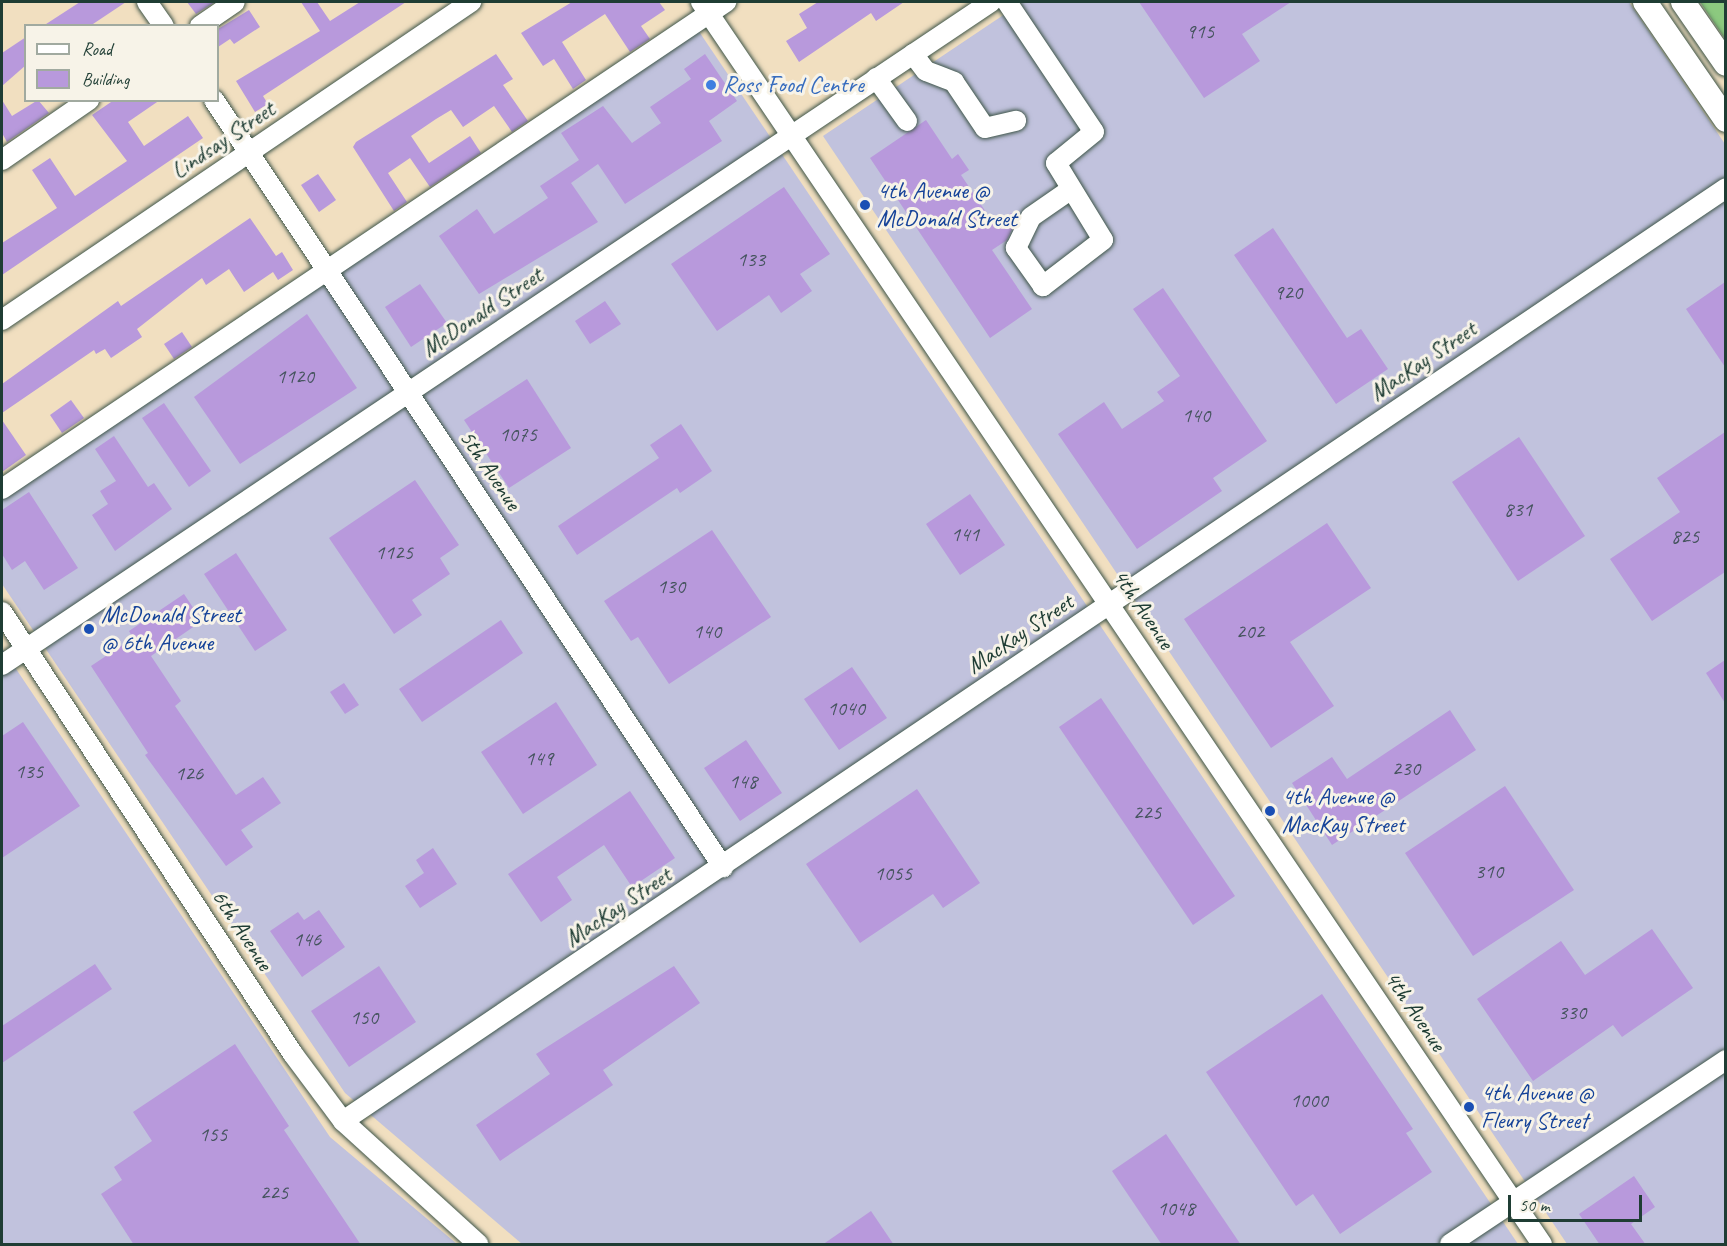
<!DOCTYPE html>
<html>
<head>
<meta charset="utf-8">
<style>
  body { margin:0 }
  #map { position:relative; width:1727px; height:1246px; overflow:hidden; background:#f1dfc0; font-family:Caveat,sans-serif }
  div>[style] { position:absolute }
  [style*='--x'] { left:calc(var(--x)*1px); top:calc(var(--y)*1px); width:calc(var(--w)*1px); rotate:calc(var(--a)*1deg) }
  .industrial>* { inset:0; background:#c1c2dd }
  .green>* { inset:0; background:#8cc97f }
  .building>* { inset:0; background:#b899dc }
  .roads { filter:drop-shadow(0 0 2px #3e5549) drop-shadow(0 0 2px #3e5549) }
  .minor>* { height:20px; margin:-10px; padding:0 10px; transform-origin:10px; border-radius:10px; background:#fff }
  .major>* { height:24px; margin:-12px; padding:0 12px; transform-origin:12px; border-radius:12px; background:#fff }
  .dots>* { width:16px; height:16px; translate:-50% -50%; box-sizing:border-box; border:3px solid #f7f3e8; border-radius:50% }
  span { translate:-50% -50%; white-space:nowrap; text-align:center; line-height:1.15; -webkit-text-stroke:6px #f7f3e8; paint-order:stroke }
  .number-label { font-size:21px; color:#45545e }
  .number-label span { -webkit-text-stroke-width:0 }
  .shop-label { font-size:24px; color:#366cbe }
  .left { translate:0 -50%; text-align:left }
  .street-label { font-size:24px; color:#1f3d34 }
  .transit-label { font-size:24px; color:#164399 }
  .frame { position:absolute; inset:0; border:3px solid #1f3d34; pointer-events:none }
  .legend { position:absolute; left:24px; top:24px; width:195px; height:78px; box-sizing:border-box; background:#f7f3e8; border:2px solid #a1aaa0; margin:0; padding:8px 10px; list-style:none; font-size:18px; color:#1f3d34 }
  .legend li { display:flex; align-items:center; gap:12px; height:30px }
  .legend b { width:30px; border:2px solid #a1aaa0 }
  .scale { position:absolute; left:1508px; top:1195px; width:134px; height:27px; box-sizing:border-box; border:3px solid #1f3d34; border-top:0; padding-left:8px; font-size:18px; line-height:21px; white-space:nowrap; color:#1f3d34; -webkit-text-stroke:4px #f7f3e8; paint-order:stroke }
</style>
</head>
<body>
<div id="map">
  <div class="industrial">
    <div style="clip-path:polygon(1023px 2px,1629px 2px,1725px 144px,1725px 1244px,1567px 1244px,823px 136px)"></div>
    <div style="clip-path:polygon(698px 30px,1518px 1244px,522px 1244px,345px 1093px,2px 584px,2px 498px)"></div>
    <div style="clip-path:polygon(2px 648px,330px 1137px,457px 1244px,2px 1244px)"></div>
  </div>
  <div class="green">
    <div style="clip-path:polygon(1700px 2px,1725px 2px,1725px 39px)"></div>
  </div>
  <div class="building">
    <div style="clip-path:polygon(80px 2px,126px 2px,90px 26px,43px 26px)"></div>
    <div style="clip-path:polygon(187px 2px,215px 2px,196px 14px)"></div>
    <div style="clip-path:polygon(301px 2px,317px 2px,330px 21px,360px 2px,406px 2px,263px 96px,268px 104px,255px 112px,236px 81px,320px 31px)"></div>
    <div style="clip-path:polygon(572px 2px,659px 2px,665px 10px,641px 26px,650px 39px,630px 52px,605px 14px,562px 42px,586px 80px,573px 89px,554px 59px,543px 66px,521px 33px)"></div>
    <div style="clip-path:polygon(818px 2px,904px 2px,876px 21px,871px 13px,799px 62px,786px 41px,807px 28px,799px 14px)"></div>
    <div style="clip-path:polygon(1139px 2px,1291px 2px,1242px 34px,1260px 61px,1204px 98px)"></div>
    <div style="clip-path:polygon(249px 10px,260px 27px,234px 44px,230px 39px,218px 47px,218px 29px)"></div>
    <div style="clip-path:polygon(26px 37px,26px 65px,2px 86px,2px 53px)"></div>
    <div style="clip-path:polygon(496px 54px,513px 79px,503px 85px,528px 121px,512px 132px,494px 106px,463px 127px,451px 110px,436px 119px,411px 136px,429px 163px,470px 136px,481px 153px,430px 187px,410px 158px,388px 173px,407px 202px,394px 211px,353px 147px,356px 142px)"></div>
    <div style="clip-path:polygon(705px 54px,737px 101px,709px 121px,722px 141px,625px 204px,598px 164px,571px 183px,598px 222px,479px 294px,439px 236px,477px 209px,494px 234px,548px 198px,540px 186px,579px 160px,561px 133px,603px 106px,632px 143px,661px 123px,650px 107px,691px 79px,684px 69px)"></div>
    <div style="clip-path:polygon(2px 100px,12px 116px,38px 100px,49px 113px,7px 142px,2px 133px)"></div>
    <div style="clip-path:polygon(114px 100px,160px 100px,128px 122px,144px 146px,188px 116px,203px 138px,2px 275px,2px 243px,57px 208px,32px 170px,50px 158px,75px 196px,127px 161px,92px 115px)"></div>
    <div style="clip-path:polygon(926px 120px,952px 159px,958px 154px,969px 170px,961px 175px,994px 224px,1011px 213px,1016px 221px,1007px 240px,992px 250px,1032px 309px,990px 338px,870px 158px)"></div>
    <div style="clip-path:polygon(318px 174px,336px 200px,319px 212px,301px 185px)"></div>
    <div style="clip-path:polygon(784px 187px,830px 254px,800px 274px,812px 291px,781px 313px,769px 295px,717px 331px,671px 264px)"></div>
    <div style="clip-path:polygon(250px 218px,276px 256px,282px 252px,293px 270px,278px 280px,273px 272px,244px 292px,229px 269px,206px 285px,202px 278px,137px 329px,142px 337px,117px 354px,111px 358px,105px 349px,96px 354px,94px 350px,2px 413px,2px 384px,118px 301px,121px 306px)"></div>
    <div style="clip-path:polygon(1273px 228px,1347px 338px,1361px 329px,1388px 369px,1336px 404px,1234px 255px)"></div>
    <div style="clip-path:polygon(1725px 282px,1725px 367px,1686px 309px)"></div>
    <div style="clip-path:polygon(420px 284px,447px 323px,411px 347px,385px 307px)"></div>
    <div style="clip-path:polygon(1163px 288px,1267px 441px,1213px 478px,1222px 491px,1137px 549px,1058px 434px,1104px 402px,1122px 429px,1164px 401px,1157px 392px,1180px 376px,1133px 309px)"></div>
    <div style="clip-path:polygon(605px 301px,621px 324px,590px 344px,575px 321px)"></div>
    <div style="clip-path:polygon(307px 314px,357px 388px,240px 464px,194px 397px)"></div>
    <div style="clip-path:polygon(182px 332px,192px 347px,174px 359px,164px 344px)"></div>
    <div style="clip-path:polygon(527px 379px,571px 448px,509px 488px,464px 420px)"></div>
    <div style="clip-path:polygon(71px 400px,84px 418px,62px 433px,50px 415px)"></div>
    <div style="clip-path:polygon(164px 403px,211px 471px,189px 487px,142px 418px)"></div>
    <div style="clip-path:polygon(2px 420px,26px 455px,2px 472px)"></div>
    <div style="clip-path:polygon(681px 424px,712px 471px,680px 493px,677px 488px,577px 555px,558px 526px,659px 458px,650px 445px)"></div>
    <div style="clip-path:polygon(1725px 432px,1725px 572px,1652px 621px,1610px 559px,1680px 512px,1657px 478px)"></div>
    <div style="clip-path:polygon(114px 436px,148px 487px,154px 483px,172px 509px,115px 551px,92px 515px,108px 504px,100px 491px,116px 481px,95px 449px)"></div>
    <div style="clip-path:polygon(1519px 437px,1585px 536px,1518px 581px,1452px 482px)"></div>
    <div style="clip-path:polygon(415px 480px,459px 545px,440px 558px,450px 574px,412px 600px,422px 615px,394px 634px,329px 538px)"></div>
    <div style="clip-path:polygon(29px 492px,78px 568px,44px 590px,25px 561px,12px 570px,2px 554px,2px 510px)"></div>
    <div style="clip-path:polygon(970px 494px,1005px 545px,960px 575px,926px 524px)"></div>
    <div style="clip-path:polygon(1327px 523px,1371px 588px,1290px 642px,1334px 706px,1271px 748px,1184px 619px)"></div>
    <div style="clip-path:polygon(712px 530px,771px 617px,669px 684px,638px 637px,631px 641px,604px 601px)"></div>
    <div style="clip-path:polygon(236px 553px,287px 630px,255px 651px,204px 574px)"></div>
    <div style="clip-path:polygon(184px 594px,202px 621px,151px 656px,181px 701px,175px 706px,236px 795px,263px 777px,281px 803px,241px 830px,253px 847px,226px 866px,145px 755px,148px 753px,91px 666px,133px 638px,129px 631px)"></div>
    <div style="clip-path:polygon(501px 620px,523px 653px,422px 722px,399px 689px)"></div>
    <div style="clip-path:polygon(1725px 660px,1725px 703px,1706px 673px)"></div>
    <div style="clip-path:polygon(852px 667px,887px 718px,839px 750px,804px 699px)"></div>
    <div style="clip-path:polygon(344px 683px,359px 705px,345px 714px,330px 692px)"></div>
    <div style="clip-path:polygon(1101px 698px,1235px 896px,1193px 925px,1059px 727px)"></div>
    <div style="clip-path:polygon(556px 702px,597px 765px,523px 814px,481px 752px)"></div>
    <div style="clip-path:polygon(1450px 710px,1476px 750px,1332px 845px,1292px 783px,1332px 757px,1347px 779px)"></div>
    <div style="clip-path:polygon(23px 722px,80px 806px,2px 858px,2px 736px)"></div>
    <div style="clip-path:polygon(746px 740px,782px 793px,740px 821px,704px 768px)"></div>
    <div style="clip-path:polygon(1505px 786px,1574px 890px,1473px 956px,1405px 853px)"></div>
    <div style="clip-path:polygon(917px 789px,980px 883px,943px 908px,933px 894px,860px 943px,806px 864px)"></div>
    <div style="clip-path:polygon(630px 791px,675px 858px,632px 887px,604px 845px,557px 877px,572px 900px,541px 922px,508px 874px)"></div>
    <div style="clip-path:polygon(433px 848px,457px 884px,420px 908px,405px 886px,424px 873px,416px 860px)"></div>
    <div style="clip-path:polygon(319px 910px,345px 947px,302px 977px,270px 931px,298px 912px,304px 920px)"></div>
    <div style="clip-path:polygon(1652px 929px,1693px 988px,1622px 1037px,1613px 1025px,1533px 1081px,1477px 999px,1561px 941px,1585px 975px)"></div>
    <div style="clip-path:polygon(95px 964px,112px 989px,2px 1063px,2px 1026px)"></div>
    <div style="clip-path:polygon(379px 966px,416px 1022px,349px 1067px,311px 1011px)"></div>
    <div style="clip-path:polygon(674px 966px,700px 1003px,603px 1070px,613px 1085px,500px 1161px,476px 1125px,550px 1074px,536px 1054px)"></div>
    <div style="clip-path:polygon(1322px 994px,1413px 1129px,1406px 1133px,1432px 1172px,1340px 1234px,1313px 1194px,1296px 1206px,1206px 1072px)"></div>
    <div style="clip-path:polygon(235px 1044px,289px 1126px,284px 1130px,361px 1245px,134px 1245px,101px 1194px,122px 1180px,114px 1167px,152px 1141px,133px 1112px)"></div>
    <div style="clip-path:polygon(1166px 1134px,1241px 1245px,1162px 1245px,1112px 1171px)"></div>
    <div style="clip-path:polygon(1634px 1176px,1655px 1207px,1631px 1224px,1646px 1245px,1600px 1245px,1579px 1214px)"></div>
    <div style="clip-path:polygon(871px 1211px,894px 1245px,822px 1245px)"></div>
  </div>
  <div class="roads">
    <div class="minor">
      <div style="--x:147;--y:2;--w:29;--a:55"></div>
      <div style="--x:701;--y:2;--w:1500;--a:55.9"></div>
      <div style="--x:1007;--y:2;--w:156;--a:56.2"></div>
      <div style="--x:1094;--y:132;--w:49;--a:140.8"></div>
      <div style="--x:1056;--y:163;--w:90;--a:58.6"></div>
      <div style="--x:1103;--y:240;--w:76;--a:142.5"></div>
      <div style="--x:1043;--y:286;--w:47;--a:-125.4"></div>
      <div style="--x:1016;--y:248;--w:34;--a:-64"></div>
      <div style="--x:1031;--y:217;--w:47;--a:-34.7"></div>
      <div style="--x:200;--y:26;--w:42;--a:-34.4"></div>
      <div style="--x:913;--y:54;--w:21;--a:53"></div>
      <div style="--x:926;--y:71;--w:30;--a:21"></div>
      <div style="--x:954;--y:82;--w:55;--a:56"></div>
      <div style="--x:985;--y:128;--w:32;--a:-13"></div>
      <div style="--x:876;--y:78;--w:53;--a:54.2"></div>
      <div style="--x:214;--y:100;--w:921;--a:56.43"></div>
      <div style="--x:2;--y:160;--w:106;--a:-34.6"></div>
      <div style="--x:2;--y:320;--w:567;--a:-34.14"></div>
      <div style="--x:2;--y:489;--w:873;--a:-33.93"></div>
      <div style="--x:2;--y:612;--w:529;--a:56.64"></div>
      <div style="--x:293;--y:1054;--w:84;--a:53.3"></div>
      <div style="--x:343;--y:1121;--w:183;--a:42.3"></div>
      <div style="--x:2;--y:665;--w:1191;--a:-33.84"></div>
      <div style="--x:343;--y:1121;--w:1668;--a:-34"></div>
      <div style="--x:1450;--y:1244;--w:332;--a:-33.7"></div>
    </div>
    <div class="major">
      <div style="--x:1645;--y:2;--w:143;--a:55.5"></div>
      <div style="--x:1683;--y:2;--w:75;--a:55.3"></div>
    </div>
  </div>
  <div class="dots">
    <div style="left:711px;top:85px;background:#3f7fe0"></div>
    <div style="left:865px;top:205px;background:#1a4fb4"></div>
    <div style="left:89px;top:629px;background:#1a4fb4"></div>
    <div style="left:1270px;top:811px;background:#1a4fb4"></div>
    <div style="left:1469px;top:1107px;background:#1a4fb4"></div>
  </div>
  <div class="number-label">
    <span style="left:1200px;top:31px">915</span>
    <span style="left:751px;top:259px">133</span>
    <span style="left:1288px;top:292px">920</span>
    <span style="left:295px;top:376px">1120</span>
    <span style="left:1196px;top:415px">140</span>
    <span style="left:518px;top:434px">1075</span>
    <span style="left:1518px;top:509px">831</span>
    <span style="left:965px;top:534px">141</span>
    <span style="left:1685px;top:536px">825</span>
    <span style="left:394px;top:552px">1125</span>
    <span style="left:671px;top:586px">130</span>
    <span style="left:707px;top:631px">140</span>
    <span style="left:1250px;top:631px">202</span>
    <span style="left:846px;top:708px">1040</span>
    <span style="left:539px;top:758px">149</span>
    <span style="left:1406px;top:768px">230</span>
    <span style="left:29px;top:771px">135</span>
    <span style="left:189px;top:773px">126</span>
    <span style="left:743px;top:781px">148</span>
    <span style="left:1147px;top:812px">225</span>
    <span style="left:1489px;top:871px">310</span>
    <span style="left:893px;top:873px">1055</span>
    <span style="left:307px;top:939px">146</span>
    <span style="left:1572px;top:1012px">330</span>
    <span style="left:364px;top:1017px">150</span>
    <span style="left:1309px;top:1100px">1000</span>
    <span style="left:213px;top:1134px">155</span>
    <span style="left:274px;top:1192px">225</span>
    <span style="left:1176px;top:1208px">1048</span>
  </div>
  <div class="shop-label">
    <span class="left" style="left:723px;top:85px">Ross Food Centre</span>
  </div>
  <div class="street-label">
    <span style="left:223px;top:140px;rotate:-34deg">Lindsay Street</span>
    <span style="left:482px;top:312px;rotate:-34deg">McDonald Street</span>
    <span style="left:1423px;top:361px;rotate:-34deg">MacKay Street</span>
    <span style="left:490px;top:470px;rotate:56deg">5th Avenue</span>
    <span style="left:1143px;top:609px;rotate:56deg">4th Avenue</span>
    <span style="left:1020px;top:634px;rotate:-34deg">MacKay Street</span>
    <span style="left:618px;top:907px;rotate:-34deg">MacKay Street</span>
    <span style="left:242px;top:930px;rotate:57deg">6th Avenue</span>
    <span style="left:1415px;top:1011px;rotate:56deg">4th Avenue</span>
  </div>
  <div class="transit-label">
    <span class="left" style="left:877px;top:205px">4th Avenue @<br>McDonald Street</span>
    <span class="left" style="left:101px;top:629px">McDonald Street<br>@ 6th Avenue</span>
    <span class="left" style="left:1282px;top:811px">4th Avenue @<br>MacKay Street</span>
    <span class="left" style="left:1481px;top:1107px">4th Avenue @<br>Fleury Street</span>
  </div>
  <div class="frame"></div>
  <ul class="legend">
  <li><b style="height:8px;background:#fff"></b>Road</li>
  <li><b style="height:16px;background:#b899dc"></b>Building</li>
  </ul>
  <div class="scale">50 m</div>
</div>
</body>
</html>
